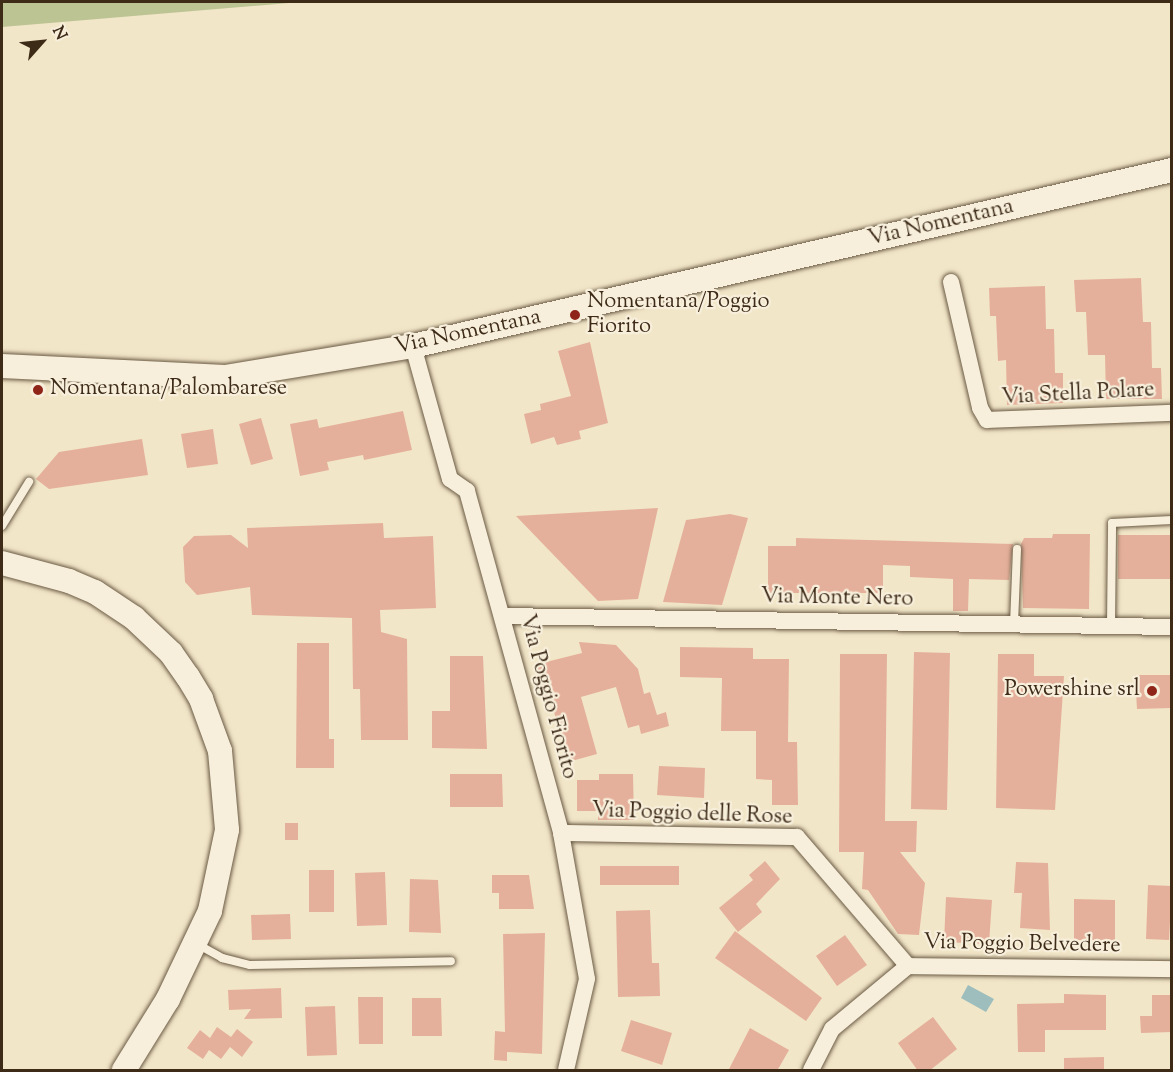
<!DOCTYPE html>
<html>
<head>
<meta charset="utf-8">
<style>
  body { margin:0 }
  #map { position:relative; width:1173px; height:1072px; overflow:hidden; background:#f2e6c8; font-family:"Sorts Mill Goudy",serif }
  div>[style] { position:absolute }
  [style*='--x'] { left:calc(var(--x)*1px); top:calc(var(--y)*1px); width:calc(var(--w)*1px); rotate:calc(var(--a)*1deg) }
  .green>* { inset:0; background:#bdc494 }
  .water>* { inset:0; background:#9dbebd }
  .building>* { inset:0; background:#e5b09b }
  .roads { filter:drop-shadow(0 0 2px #6a5a44) drop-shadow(0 0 2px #6a5a44) }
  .lane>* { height:8px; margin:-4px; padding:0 4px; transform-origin:4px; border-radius:4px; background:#f7efdb }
  .street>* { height:16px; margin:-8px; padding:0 8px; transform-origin:8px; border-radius:8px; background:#f7efdb }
  .secondary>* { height:24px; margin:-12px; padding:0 12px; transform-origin:12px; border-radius:12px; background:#f7efdb }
  .dots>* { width:16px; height:16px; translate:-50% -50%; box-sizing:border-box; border:3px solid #f7efdb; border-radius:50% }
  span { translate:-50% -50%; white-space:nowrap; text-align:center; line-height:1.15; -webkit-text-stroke:4.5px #f7efdb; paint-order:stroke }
  .street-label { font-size:22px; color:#3d2b18 }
  .poi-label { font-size:22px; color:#3d2b18 }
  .left { translate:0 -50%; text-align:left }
  .right { translate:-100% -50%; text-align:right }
  .frame { position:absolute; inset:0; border:3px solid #3d2b18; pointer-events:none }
  .north { position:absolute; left:12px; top:12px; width:60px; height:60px; -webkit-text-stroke:4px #f7efdb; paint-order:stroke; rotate:63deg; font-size:16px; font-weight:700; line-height:24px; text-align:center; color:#3d2b18 }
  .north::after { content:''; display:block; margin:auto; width:21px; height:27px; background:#3d2b18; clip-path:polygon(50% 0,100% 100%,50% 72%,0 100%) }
</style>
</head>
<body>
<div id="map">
  <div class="green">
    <div style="clip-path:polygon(2px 2px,301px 2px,2px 27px)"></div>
  </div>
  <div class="water">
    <div style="clip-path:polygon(968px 985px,994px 999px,986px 1012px,961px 998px)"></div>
  </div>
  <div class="building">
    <div style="clip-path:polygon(1141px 278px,1143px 322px,1151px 322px,1152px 368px,1161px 368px,1162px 399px,1106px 399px,1105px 355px,1088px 355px,1086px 312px,1076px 312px,1074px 280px)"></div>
    <div style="clip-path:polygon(1045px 286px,1046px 329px,1054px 329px,1055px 373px,1063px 373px,1063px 403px,1007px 405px,1006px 360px,998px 361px,996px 316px,990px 316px,989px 288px)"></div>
    <div style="clip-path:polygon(590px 342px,608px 423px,579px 431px,581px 439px,557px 445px,554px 437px,531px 444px,524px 414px,541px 410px,540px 404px,571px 396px,558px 351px)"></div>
    <div style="clip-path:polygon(403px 411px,412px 450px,364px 460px,363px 455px,327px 462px,329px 470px,300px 476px,290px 424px,317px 419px,319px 428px)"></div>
    <div style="clip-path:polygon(261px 418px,273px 459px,251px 465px,239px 424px)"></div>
    <div style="clip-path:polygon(213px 429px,218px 464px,187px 468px,181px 434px)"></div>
    <div style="clip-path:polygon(142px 439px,148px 475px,49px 489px,36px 479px,59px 452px)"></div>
    <div style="clip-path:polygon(658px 508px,638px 599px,598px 601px,516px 516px)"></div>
    <div style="clip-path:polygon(730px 514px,748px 518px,722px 605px,663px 602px,686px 520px)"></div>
    <div style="clip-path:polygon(383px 523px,384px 538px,433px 536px,436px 608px,380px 610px,381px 632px,407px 639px,408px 740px,361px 740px,360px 689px,353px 689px,352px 618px,252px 615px,250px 587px,197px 595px,185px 582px,183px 547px,194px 536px,231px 535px,248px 548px,247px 528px)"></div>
    <div style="clip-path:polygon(1053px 534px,1090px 534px,1089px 609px,1023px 608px,1021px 544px,1024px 538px,1052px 538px)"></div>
    <div style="clip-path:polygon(1118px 535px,1172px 535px,1172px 579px,1118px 579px)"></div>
    <div style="clip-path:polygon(796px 538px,1013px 544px,1009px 580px,969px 579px,968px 611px,953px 611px,953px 579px,910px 577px,910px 566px,883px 565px,883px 593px,768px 593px,768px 546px,796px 546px)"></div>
    <div style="clip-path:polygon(579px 642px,616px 645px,638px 669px,644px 694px,650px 692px,657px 715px,666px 712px,669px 726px,641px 734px,639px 725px,628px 728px,616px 687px,581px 697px,597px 754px,568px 762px,551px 701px,543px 703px,534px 665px,582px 653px)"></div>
    <div style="clip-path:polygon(297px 643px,329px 643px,329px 739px,334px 739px,334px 768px,296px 768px)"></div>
    <div style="clip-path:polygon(680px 647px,753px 648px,753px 659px,789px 659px,788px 742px,797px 742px,798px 805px,772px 805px,772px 780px,756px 779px,756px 731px,721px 731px,722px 678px,680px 677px)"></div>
    <div style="clip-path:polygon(914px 652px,950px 653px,947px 810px,911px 809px)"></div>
    <div style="clip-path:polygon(840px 654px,887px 654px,885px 821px,917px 821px,916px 852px,900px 852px,925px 883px,919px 935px,898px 934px,868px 890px,862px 889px,864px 852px,839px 852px)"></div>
    <div style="clip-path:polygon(998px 654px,1034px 654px,1034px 676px,1064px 676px,1055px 810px,996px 808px)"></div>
    <div style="clip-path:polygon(450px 656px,483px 656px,487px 749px,432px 748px,432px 711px,450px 711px)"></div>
    <div style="clip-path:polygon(1135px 675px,1172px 675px,1172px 708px,1137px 709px)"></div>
    <div style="clip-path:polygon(659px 766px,705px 768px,704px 798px,657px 795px)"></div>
    <div style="clip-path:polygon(450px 774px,502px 774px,503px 807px,450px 807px)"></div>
    <div style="clip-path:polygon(599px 774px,633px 774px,634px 820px,598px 820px,598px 811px,577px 811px,577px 780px,599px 780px)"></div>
    <div style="clip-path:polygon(285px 823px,298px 823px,298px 840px,285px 840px)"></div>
    <div style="clip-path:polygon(765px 861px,780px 879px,756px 904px,762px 912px,738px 932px,719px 908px,753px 880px,749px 875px)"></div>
    <div style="clip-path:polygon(1016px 862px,1048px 863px,1050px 930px,1020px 928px,1022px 893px,1014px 893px)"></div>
    <div style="clip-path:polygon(600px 866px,679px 866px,679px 885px,600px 885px)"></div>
    <div style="clip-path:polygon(309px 870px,334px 870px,334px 912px,309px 912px)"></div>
    <div style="clip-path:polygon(385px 872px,387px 925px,357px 926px,355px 873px)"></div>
    <div style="clip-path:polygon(492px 875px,529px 875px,534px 909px,499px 909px,499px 893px,492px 893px)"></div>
    <div style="clip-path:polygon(410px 879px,438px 880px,441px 933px,409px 932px)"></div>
    <div style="clip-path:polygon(1148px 885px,1172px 886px,1169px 940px,1146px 939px)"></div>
    <div style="clip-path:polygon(946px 897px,992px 900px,989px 944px,944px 942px)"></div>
    <div style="clip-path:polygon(1074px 899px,1115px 900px,1115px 940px,1074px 940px)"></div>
    <div style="clip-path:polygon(650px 910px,652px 963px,659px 963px,660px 996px,618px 997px,616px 911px)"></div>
    <div style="clip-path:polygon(290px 914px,291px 939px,252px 940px,251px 915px)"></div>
    <div style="clip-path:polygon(735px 931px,822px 998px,806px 1021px,715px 958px)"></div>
    <div style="clip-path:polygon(545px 933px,542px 1054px,507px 1052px,507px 1061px,494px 1060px,495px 1031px,505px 1032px,503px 934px)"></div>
    <div style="clip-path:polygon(845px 935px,867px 965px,837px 986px,816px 956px)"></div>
    <div style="clip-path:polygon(281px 988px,282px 1018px,244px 1019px,251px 1009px,229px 1010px,228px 990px)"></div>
    <div style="clip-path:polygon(1064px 994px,1106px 995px,1106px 1030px,1045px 1030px,1045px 1052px,1018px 1052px,1017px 1004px,1064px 1003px)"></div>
    <div style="clip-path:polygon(1152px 995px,1172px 995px,1172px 1032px,1141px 1033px,1140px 1016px,1152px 1016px)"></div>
    <div style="clip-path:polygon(358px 997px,383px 997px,383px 1044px,359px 1044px)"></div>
    <div style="clip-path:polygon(412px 998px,441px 998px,442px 1036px,412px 1036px)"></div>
    <div style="clip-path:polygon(335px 1006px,337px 1055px,307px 1056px,305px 1007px)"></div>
    <div style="clip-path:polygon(933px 1017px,957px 1049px,929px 1071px,918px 1071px,898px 1043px)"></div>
    <div style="clip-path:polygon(631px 1020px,672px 1033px,662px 1065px,621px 1051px)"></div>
    <div style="clip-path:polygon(217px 1027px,231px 1037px,237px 1029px,253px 1042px,242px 1057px,230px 1047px,221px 1059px,209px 1050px,203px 1059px,187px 1048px,200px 1030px,210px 1038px)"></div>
    <div style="clip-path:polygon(750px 1028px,789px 1050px,777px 1071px,728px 1071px)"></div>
    <div style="clip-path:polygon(1104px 1057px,1104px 1071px,1064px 1071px,1064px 1058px)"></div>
  </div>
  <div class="roads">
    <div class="lane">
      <div style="--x:2;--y:526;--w:52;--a:-58.5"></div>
      <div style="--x:1014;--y:624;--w:75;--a:-87.7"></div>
      <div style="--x:1111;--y:626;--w:103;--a:-89.4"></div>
      <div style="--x:1112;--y:523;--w:60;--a:-2.9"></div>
      <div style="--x:197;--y:944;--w:29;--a:29"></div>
      <div style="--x:222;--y:958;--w:29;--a:14"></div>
      <div style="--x:250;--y:965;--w:201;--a:-1.1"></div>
    </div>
    <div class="street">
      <div style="--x:951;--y:282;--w:129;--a:77"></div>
      <div style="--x:980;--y:408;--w:14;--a:60"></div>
      <div style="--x:987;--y:420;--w:185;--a:-2.2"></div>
      <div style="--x:413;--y:346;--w:138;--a:74.5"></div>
      <div style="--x:450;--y:479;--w:21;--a:35"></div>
      <div style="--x:467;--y:491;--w:355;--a:74.6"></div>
      <div style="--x:561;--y:833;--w:148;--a:79.9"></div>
      <div style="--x:587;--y:979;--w:93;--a:103"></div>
      <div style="--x:502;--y:616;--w:670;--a:0.94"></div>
      <div style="--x:561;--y:833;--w:236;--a:1"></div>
      <div style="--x:797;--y:837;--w:170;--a:49.3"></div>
      <div style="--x:811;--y:1070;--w:46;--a:-62.9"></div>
      <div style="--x:832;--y:1029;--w:99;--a:-39.7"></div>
      <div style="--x:908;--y:966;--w:264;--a:0.7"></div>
    </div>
    <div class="secondary">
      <div style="--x:2;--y:366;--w:223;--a:2.8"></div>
      <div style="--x:225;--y:377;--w:191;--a:-9.4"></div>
      <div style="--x:413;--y:346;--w:779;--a:-13.06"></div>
      <div style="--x:2;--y:563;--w:69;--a:15"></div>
      <div style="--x:69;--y:581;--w:28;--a:23"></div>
      <div style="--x:95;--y:592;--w:47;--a:33.7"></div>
      <div style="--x:134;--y:618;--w:51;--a:43.4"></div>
      <div style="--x:171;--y:653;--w:29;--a:55"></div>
      <div style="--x:188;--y:677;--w:26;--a:59"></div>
      <div style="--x:201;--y:699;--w:55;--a:69.9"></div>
      <div style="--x:220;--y:751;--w:79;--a:84.9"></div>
      <div style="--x:227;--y:830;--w:83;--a:101.9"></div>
      <div style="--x:210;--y:911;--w:98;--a:115.5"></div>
      <div style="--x:168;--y:999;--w:84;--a:121.8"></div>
    </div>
  </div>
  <div class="dots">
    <div style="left:575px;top:315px;background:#8f2418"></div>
    <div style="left:38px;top:390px;background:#8f2418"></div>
    <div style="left:1152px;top:691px;background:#8f2418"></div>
  </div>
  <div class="street-label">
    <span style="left:941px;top:224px;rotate:-13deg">Via Nomentana</span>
    <span style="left:468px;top:333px;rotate:-12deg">Via Nomentana</span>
    <span style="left:1078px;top:395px;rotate:-3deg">Via Stella Polare</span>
    <span style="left:837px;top:599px;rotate:1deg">Via Monte Nero</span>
    <span style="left:547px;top:697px;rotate:75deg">Via Poggio Fiorito</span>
    <span style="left:692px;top:815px;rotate:2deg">Via Poggio delle Rose</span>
    <span style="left:1022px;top:945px;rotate:1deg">Via Poggio Belvedere</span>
  </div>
  <div class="poi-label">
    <span class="left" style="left:587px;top:315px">Nomentana/Poggio<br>Fiorito</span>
    <span class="left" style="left:50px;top:390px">Nomentana/Palombarese</span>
    <span class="right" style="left:1140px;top:691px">Powershine srl</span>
  </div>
  <div class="frame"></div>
  <div class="north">N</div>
</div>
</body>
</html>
